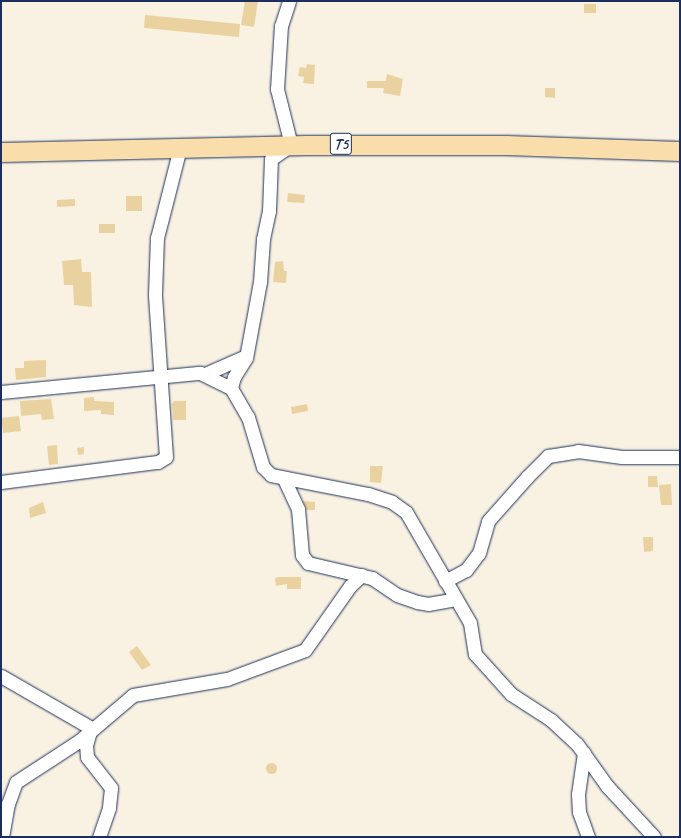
<!DOCTYPE html>
<html>
<head>
<meta charset="utf-8">
<style>
  body { margin:0 }
  #map { position:relative; width:681px; height:838px; overflow:hidden; background:#f9f2e2; font-family:Caveat,sans-serif }
  div>[style] { position:absolute }
  [style*='--x'] { left:calc(var(--x)*1px); top:calc(var(--y)*1px); width:calc(var(--w)*1px); rotate:calc(var(--a)*1deg) }
  .building>* { inset:0; background:#ead2a0 }
  .round { border-radius:50% }
  .roads { filter:drop-shadow(0 0 1px #1b2f5e) drop-shadow(0 0 1px #1b2f5e) }
  .minor>* { height:13px; margin:-6.5px; padding:0 6.5px; transform-origin:6.5px; border-radius:6.5px; background:#fff }
  .highway>* { height:19px; margin:-9.5px; padding:0 9.5px; transform-origin:9.5px; border-radius:9.5px; background:#f9deab }
  span { translate:-50% -50%; white-space:nowrap; text-align:center; line-height:1.15; -webkit-text-stroke:3px #fff; paint-order:stroke }
  .shield-label span { padding:1px 3px; background:#fff; border:1px solid; border-radius:3px; -webkit-text-stroke-width:0 }
  .shield-label { font-size:16px; color:#1b2f5e; font-weight:700 }
  .frame { position:absolute; inset:0; border:2px solid #1b2f5e; pointer-events:none }
</style>
</head>
<body>
<div id="map">
  <div class="building">
    <div style="clip-path:polygon(245px 1px,258px 1px,254px 27px,241px 25px)"></div>
    <div style="clip-path:polygon(584px 4px,596px 4px,596px 13px,584px 13px)"></div>
    <div style="clip-path:polygon(145px 15px,240px 24px,239px 37px,144px 28px)"></div>
    <div style="clip-path:polygon(307px 64px,315px 65px,314px 84px,303px 83px,304px 77px,298px 76px,300px 67px,306px 68px)"></div>
    <div style="clip-path:polygon(387px 74px,403px 79px,400px 96px,383px 93px,384px 88px,367px 88px,367px 81px,386px 81px)"></div>
    <div style="clip-path:polygon(545px 88px,555px 88px,555px 98px,545px 97px)"></div>
    <div style="clip-path:polygon(288px 193px,305px 195px,304px 203px,287px 202px)"></div>
    <div style="clip-path:polygon(126px 196px,142px 196px,142px 211px,126px 211px)"></div>
    <div style="clip-path:polygon(75px 199px,75px 206px,57px 207px,57px 200px)"></div>
    <div style="clip-path:polygon(99px 224px,115px 224px,115px 233px,99px 233px)"></div>
    <div style="clip-path:polygon(81px 259px,82px 272px,91px 272px,92px 307px,74px 305px,73px 285px,64px 285px,62px 261px)"></div>
    <div style="clip-path:polygon(283px 261px,284px 271px,287px 271px,286px 283px,273px 282px,275px 262px)"></div>
    <div style="clip-path:polygon(46px 360px,46px 377px,16px 380px,15px 368px,24px 368px,24px 361px)"></div>
    <div style="clip-path:polygon(94px 397px,94px 401px,114px 402px,114px 415px,101px 414px,101px 410px,84px 411px,84px 398px)"></div>
    <div style="clip-path:polygon(51px 399px,54px 419px,42px 420px,41px 414px,21px 416px,20px 401px)"></div>
    <div style="clip-path:polygon(174px 401px,186px 401px,186px 420px,173px 420px,172px 404px)"></div>
    <div style="clip-path:polygon(307px 404px,308px 411px,292px 414px,291px 407px)"></div>
    <div style="clip-path:polygon(19px 416px,21px 431px,3px 433px,1px 418px)"></div>
    <div style="clip-path:polygon(57px 445px,58px 464px,49px 465px,47px 446px)"></div>
    <div style="clip-path:polygon(84px 447px,84px 454px,78px 455px,77px 448px)"></div>
    <div style="clip-path:polygon(370px 466px,383px 466px,381px 483px,370px 482px)"></div>
    <div style="clip-path:polygon(648px 476px,657px 476px,658px 487px,648px 487px)"></div>
    <div style="clip-path:polygon(671px 484px,672px 505px,661px 505px,659px 485px)"></div>
    <div style="clip-path:polygon(303px 501px,315px 502px,315px 510px,306px 510px)"></div>
    <div style="clip-path:polygon(43px 502px,46px 513px,30px 518px,29px 508px)"></div>
    <div style="clip-path:polygon(643px 537px,653px 537px,653px 551px,644px 552px)"></div>
    <div style="clip-path:polygon(279px 577px,301px 577px,301px 589px,287px 589px,287px 584px,276px 586px,275px 578px)"></div>
    <div style="clip-path:polygon(137px 646px,151px 665px,142px 670px,129px 652px)"></div>
    <div class="round" style="left:265.5px;top:762.5px;width:11px;height:11px"></div>
  </div>
  <div class="roads">
    <div class="minor">
      <div style="--x:205;--y:374;--w:45;--a:-23.7"></div>
      <div style="--x:231;--y:388;--w:11;--a:-75"></div>
      <div style="--x:234;--y:377;--w:22;--a:-58"></div>
      <div style="--x:246;--y:358;--w:77;--a:-79.6"></div>
      <div style="--x:260;--y:282;--w:43;--a:-86"></div>
      <div style="--x:263;--y:239;--w:29;--a:-78"></div>
      <div style="--x:269;--y:211;--w:52;--a:-87.8"></div>
      <div style="--x:271;--y:159;--w:24;--a:-35"></div>
      <div style="--x:291;--y:145;--w:58;--a:-104"></div>
      <div style="--x:277;--y:89;--w:63;--a:-86.4"></div>
      <div style="--x:281;--y:26;--w:26;--a:-72"></div>
      <div style="--x:1;--y:392;--w:200;--a:-5.5"></div>
      <div style="--x:200;--y:373;--w:34;--a:26"></div>
      <div style="--x:231;--y:388;--w:34;--a:60"></div>
      <div style="--x:248;--y:417;--w:52;--a:73.3"></div>
      <div style="--x:263;--y:467;--w:11;--a:45"></div>
      <div style="--x:271;--y:475;--w:99;--a:11.1"></div>
      <div style="--x:368;--y:494;--w:25;--a:18"></div>
      <div style="--x:392;--y:502;--w:17;--a:36"></div>
      <div style="--x:406;--y:512;--w:128;--a:60"></div>
      <div style="--x:470;--y:623;--w:31;--a:81"></div>
      <div style="--x:475;--y:654;--w:54;--a:48"></div>
      <div style="--x:511;--y:694;--w:48;--a:33"></div>
      <div style="--x:551;--y:720;--w:35;--a:43"></div>
      <div style="--x:577;--y:744;--w:52;--a:54.5"></div>
      <div style="--x:607;--y:786;--w:69;--a:47.3"></div>
      <div style="--x:284;--y:479;--w:33;--a:65"></div>
      <div style="--x:298;--y:509;--w:46;--a:85"></div>
      <div style="--x:302;--y:555;--w:10;--a:53"></div>
      <div style="--x:308;--y:563;--w:66;--a:13.2"></div>
      <div style="--x:372;--y:578;--w:30;--a:34"></div>
      <div style="--x:397;--y:595;--w:21;--a:19"></div>
      <div style="--x:417;--y:602;--w:11;--a:10"></div>
      <div style="--x:428;--y:604;--w:28;--a:-10"></div>
      <div style="--x:1;--y:482;--w:158;--a:-7.3"></div>
      <div style="--x:158;--y:462;--w:9;--a:-32"></div>
      <div style="--x:166;--y:457;--w:163;--a:-93.9"></div>
      <div style="--x:155;--y:294;--w:56;--a:-88"></div>
      <div style="--x:157;--y:238;--w:93;--a:-75.7"></div>
      <div style="--x:445;--y:581;--w:24;--a:-28"></div>
      <div style="--x:466;--y:570;--w:21;--a:-53"></div>
      <div style="--x:479;--y:553;--w:33;--a:-74"></div>
      <div style="--x:488;--y:521;--w:59;--a:-48.4"></div>
      <div style="--x:527;--y:477;--w:30;--a:-45"></div>
      <div style="--x:548;--y:456;--w:30;--a:-9"></div>
      <div style="--x:578;--y:451;--w:44;--a:7.8"></div>
      <div style="--x:622;--y:457;--w:58;--a:0"></div>
      <div style="--x:1;--y:676;--w:104;--a:30"></div>
      <div style="--x:91;--y:728;--w:18;--a:106"></div>
      <div style="--x:86;--y:745;--w:12;--a:85"></div>
      <div style="--x:87;--y:757;--w:39;--a:52"></div>
      <div style="--x:111;--y:788;--w:20;--a:96"></div>
      <div style="--x:109;--y:808;--w:31;--a:109"></div>
      <div style="--x:584;--y:753;--w:41;--a:98.3"></div>
      <div style="--x:578;--y:794;--w:18;--a:87"></div>
      <div style="--x:579;--y:812;--w:27;--a:70"></div>
      <div style="--x:2;--y:837;--w:34;--a:-80"></div>
      <div style="--x:8;--y:804;--w:23;--a:-70"></div>
      <div style="--x:16;--y:782;--w:75;--a:-33.1"></div>
      <div style="--x:79;--y:741;--w:71;--a:-40.4"></div>
      <div style="--x:133;--y:695;--w:95;--a:-9.7"></div>
      <div style="--x:227;--y:679;--w:83;--a:-20.4"></div>
      <div style="--x:305;--y:650;--w:78;--a:-54.9"></div>
      <div style="--x:350;--y:586;--w:16;--a:-43"></div>
    </div>
    <div class="highway">
      <div style="--x:1;--y:152;--w:305;--a:-1.3"></div>
      <div style="--x:306;--y:145;--w:200;--a:0"></div>
      <div style="--x:506;--y:145;--w:174;--a:2"></div>
    </div>
  </div>
  <div class="shield-label">
    <span style="left:341px;top:144px">T5</span>
  </div>
  <div class="frame"></div>
</div>
</body>
</html>
